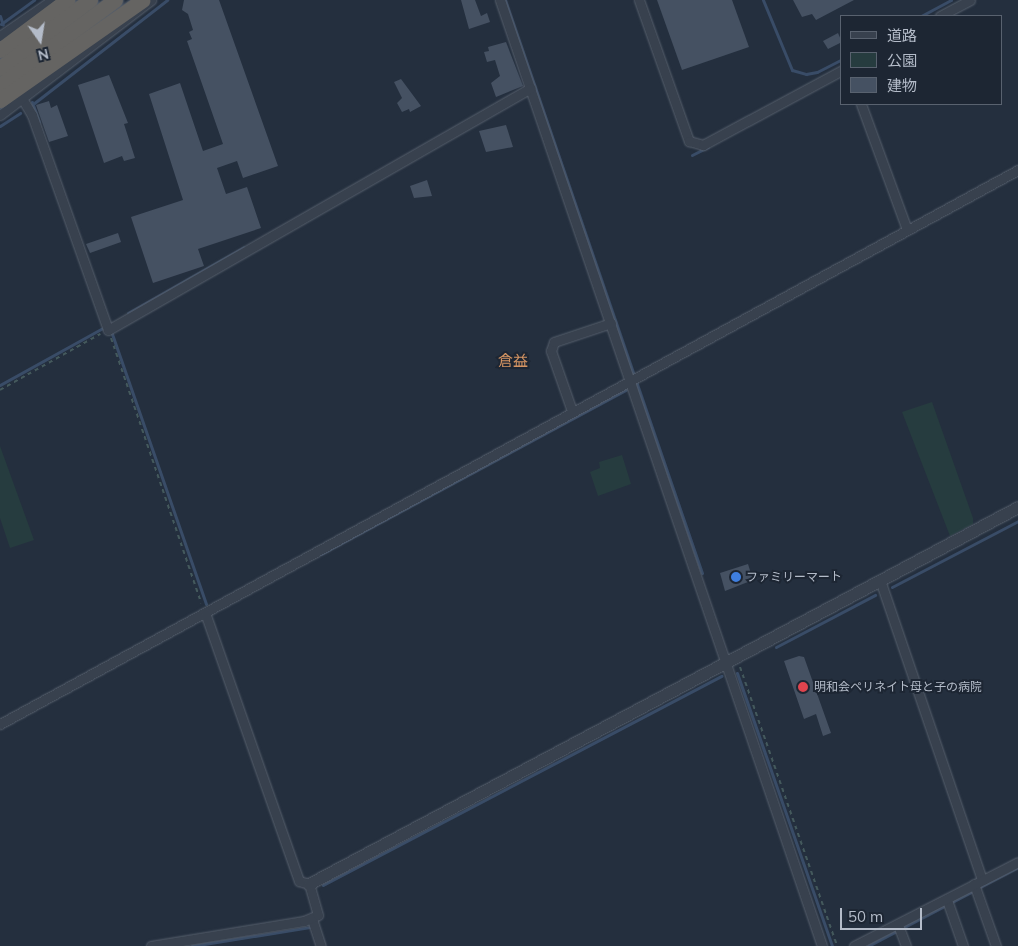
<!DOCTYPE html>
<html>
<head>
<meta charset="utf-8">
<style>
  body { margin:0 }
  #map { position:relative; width:1018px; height:946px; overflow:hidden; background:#242f3e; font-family:Mulish,"Noto Sans JP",sans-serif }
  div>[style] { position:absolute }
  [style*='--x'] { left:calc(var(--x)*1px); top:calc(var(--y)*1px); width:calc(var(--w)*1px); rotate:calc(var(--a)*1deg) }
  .green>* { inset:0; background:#263c3f }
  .stream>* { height:3px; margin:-1.5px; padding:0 1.5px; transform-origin:1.5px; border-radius:1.5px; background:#394c67 }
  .building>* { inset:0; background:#455162 }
  .path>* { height:2px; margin-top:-1px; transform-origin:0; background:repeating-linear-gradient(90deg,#44595c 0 4px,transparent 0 8px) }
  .roads { filter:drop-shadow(0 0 1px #565f6c) drop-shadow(0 0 1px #565f6c) }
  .minor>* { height:9px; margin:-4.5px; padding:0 4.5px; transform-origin:4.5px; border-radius:4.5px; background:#38414e }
  .tertiary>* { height:11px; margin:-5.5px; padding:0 5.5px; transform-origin:5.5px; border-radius:5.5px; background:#38414e }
  .trunk>* { height:15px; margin:-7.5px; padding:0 7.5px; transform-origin:7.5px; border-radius:7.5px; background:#656462 }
  .dots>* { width:14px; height:14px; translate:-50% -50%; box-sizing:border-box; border:2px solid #1d2633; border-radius:50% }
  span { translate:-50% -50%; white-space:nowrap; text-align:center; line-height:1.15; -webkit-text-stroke:4px #1d2633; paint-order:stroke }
  .poi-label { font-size:12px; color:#b4bcc9 }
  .left { translate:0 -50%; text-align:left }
  .quarter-label { font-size:15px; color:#d59563 }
  .legend { position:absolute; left:840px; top:15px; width:162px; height:90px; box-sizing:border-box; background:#1d2633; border:1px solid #59626f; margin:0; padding:6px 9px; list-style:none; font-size:15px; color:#b4bcc9 }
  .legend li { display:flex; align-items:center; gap:10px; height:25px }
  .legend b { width:25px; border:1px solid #59626f }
  .north { position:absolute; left:15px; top:15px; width:50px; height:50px; -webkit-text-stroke:4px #1d2633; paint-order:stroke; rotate:167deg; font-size:14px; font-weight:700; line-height:20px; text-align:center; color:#b4bcc9 }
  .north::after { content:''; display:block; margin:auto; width:18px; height:22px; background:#b4bcc9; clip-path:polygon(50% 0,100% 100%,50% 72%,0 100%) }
  .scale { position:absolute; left:840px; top:908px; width:82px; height:22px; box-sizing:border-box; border:2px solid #b4bcc9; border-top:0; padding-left:6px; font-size:15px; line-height:18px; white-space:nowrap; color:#b4bcc9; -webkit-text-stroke:4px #1d2633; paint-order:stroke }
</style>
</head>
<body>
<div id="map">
  <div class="green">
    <div style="clip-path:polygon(932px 402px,973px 518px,973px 524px,950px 536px,902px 412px)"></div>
    <div style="clip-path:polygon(0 446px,34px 540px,10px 548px,0 518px)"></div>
    <div style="clip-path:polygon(622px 455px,631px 484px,598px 496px,590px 472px,600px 468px,599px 462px)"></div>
  </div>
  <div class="stream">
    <div style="--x:505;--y:0;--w:606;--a:71.03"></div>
    <div style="--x:763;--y:0;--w:76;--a:67.5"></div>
    <div style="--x:792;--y:70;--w:15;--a:16"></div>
    <div style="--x:806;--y:74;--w:11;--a:-10"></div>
    <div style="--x:817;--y:72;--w:28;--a:-27"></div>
    <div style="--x:0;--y:16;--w:9;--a:72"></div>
    <div style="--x:921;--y:16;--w:34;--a:-28"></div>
    <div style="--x:1;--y:24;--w:41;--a:-36"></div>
    <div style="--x:32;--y:102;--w:21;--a:71"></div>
    <div style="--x:33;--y:104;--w:170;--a:-37.8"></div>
    <div style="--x:0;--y:126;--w:24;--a:-33"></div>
    <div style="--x:692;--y:155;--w:18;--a:-27"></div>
    <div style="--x:128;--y:313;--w:133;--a:-29.6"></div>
    <div style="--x:111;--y:331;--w:289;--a:70.8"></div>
    <div style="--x:0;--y:385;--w:118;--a:-29"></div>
    <div style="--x:321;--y:554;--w:346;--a:-28.3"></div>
    <div style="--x:892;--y:587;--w:142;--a:-27.6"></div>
    <div style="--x:776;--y:647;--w:112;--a:-27.7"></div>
    <div style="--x:737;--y:673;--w:289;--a:70.8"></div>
    <div style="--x:323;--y:885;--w:450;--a:-27.7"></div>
    <div style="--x:980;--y:887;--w:43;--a:-27.8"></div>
    <div style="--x:192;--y:946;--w:121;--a:-9.1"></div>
    <div style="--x:868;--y:946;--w:116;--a:-27.7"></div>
  </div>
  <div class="building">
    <div style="clip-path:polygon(184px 0,219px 0,278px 166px,243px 178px,237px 161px,217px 168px,226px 194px,247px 187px,261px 228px,198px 249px,204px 266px,153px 283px,131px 217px,183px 200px,149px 94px,180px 83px,203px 151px,223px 144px,187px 41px,192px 39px,189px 32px,193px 30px,188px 14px,182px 10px)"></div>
    <div style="clip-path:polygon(461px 0,475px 0,481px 16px,487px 13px,490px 22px,469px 29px)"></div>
    <div style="clip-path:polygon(657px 0,732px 0,749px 47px,682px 70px)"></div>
    <div style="clip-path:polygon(793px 0,854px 0,816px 20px,812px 14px,802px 17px)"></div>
    <div style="clip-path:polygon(838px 33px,842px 42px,828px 49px,823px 41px)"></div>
    <div style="clip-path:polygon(506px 42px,523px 86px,496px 97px,491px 83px,500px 76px,495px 60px,487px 62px,484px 52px,489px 51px,488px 47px)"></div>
    <div style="clip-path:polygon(109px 75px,128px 123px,124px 124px,135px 158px,124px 161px,122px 156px,104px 163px,78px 85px)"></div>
    <div style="clip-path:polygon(401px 79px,421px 106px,410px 112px,409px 109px,402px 112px,397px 103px,402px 98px,394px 82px)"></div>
    <div style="clip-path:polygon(49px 101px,51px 108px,57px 105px,68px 136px,49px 142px,36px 105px)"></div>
    <div style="clip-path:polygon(506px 125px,513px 147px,486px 152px,479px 131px)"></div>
    <div style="clip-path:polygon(427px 180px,432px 196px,414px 198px,410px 186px)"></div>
    <div style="clip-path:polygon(118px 233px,121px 242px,90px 253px,86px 244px)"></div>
    <div style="clip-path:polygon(748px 564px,753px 580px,725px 591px,720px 573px)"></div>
    <div style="clip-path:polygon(799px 656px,804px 657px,831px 733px,823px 736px,816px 714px,804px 719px,784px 661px)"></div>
  </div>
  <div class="path">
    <div style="--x:111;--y:338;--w:280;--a:71.2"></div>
    <div style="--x:0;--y:390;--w:115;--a:-29.2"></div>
    <div style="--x:740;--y:667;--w:295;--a:70.8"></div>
  </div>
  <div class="roads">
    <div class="minor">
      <div style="--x:500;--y:0;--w:999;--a:71.2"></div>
      <div style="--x:639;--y:0;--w:150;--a:70.5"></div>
      <div style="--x:689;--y:141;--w:15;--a:16"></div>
      <div style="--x:703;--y:145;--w:158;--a:-28.3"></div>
      <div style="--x:940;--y:16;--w:34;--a:-28"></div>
      <div style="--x:0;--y:36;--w:63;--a:-34.7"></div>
      <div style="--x:23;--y:100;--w:17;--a:59"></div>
      <div style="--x:32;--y:115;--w:228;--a:70.5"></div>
      <div style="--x:108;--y:330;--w:487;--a:-29.8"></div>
      <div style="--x:861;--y:104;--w:134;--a:69.9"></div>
      <div style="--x:0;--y:115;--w:190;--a:-37.3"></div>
      <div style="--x:572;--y:411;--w:64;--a:-109.3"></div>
      <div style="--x:551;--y:351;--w:9;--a:-72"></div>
      <div style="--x:554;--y:342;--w:60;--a:-18.4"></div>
      <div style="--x:880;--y:580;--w:317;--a:71.2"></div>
      <div style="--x:0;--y:724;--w:1159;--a:-28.56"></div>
      <div style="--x:974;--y:884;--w:66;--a:70.5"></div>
      <div style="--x:947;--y:900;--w:49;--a:70.8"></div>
      <div style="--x:312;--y:919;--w:28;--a:72"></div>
      <div style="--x:898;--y:925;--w:22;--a:69"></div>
      <div style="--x:151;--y:946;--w:155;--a:-9.3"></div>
      <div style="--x:304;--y:921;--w:15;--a:-23"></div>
      <div style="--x:318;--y:915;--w:32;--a:-106"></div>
      <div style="--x:309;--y:884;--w:10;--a:-163"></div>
      <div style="--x:299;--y:881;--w:284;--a:-109.3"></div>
      <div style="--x:854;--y:946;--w:184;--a:-27.1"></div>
    </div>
    <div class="tertiary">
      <div style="--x:309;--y:884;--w:803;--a:-28"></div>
    </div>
    <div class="trunk">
      <div style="--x:0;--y:50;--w:84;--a:-36.7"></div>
      <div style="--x:0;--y:68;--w:113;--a:-37.1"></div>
      <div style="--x:0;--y:85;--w:143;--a:-36.5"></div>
      <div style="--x:0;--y:100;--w:174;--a:-35"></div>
    </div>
  </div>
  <div class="dots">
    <div style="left:736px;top:577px;background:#3f7fe0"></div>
    <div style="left:803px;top:687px;background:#e0444e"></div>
  </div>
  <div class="poi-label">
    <span class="left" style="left:746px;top:577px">ファミリーマート</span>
    <span class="left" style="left:814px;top:687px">明和会ペリネイト母と子の病院</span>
  </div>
  <div class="quarter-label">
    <span style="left:513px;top:361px">倉益</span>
  </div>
  <ul class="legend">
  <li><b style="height:6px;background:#38414e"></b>道路</li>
  <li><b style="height:14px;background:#263c3f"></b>公園</li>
  <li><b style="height:14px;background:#455162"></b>建物</li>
  </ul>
  <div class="north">N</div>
  <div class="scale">50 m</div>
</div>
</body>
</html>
